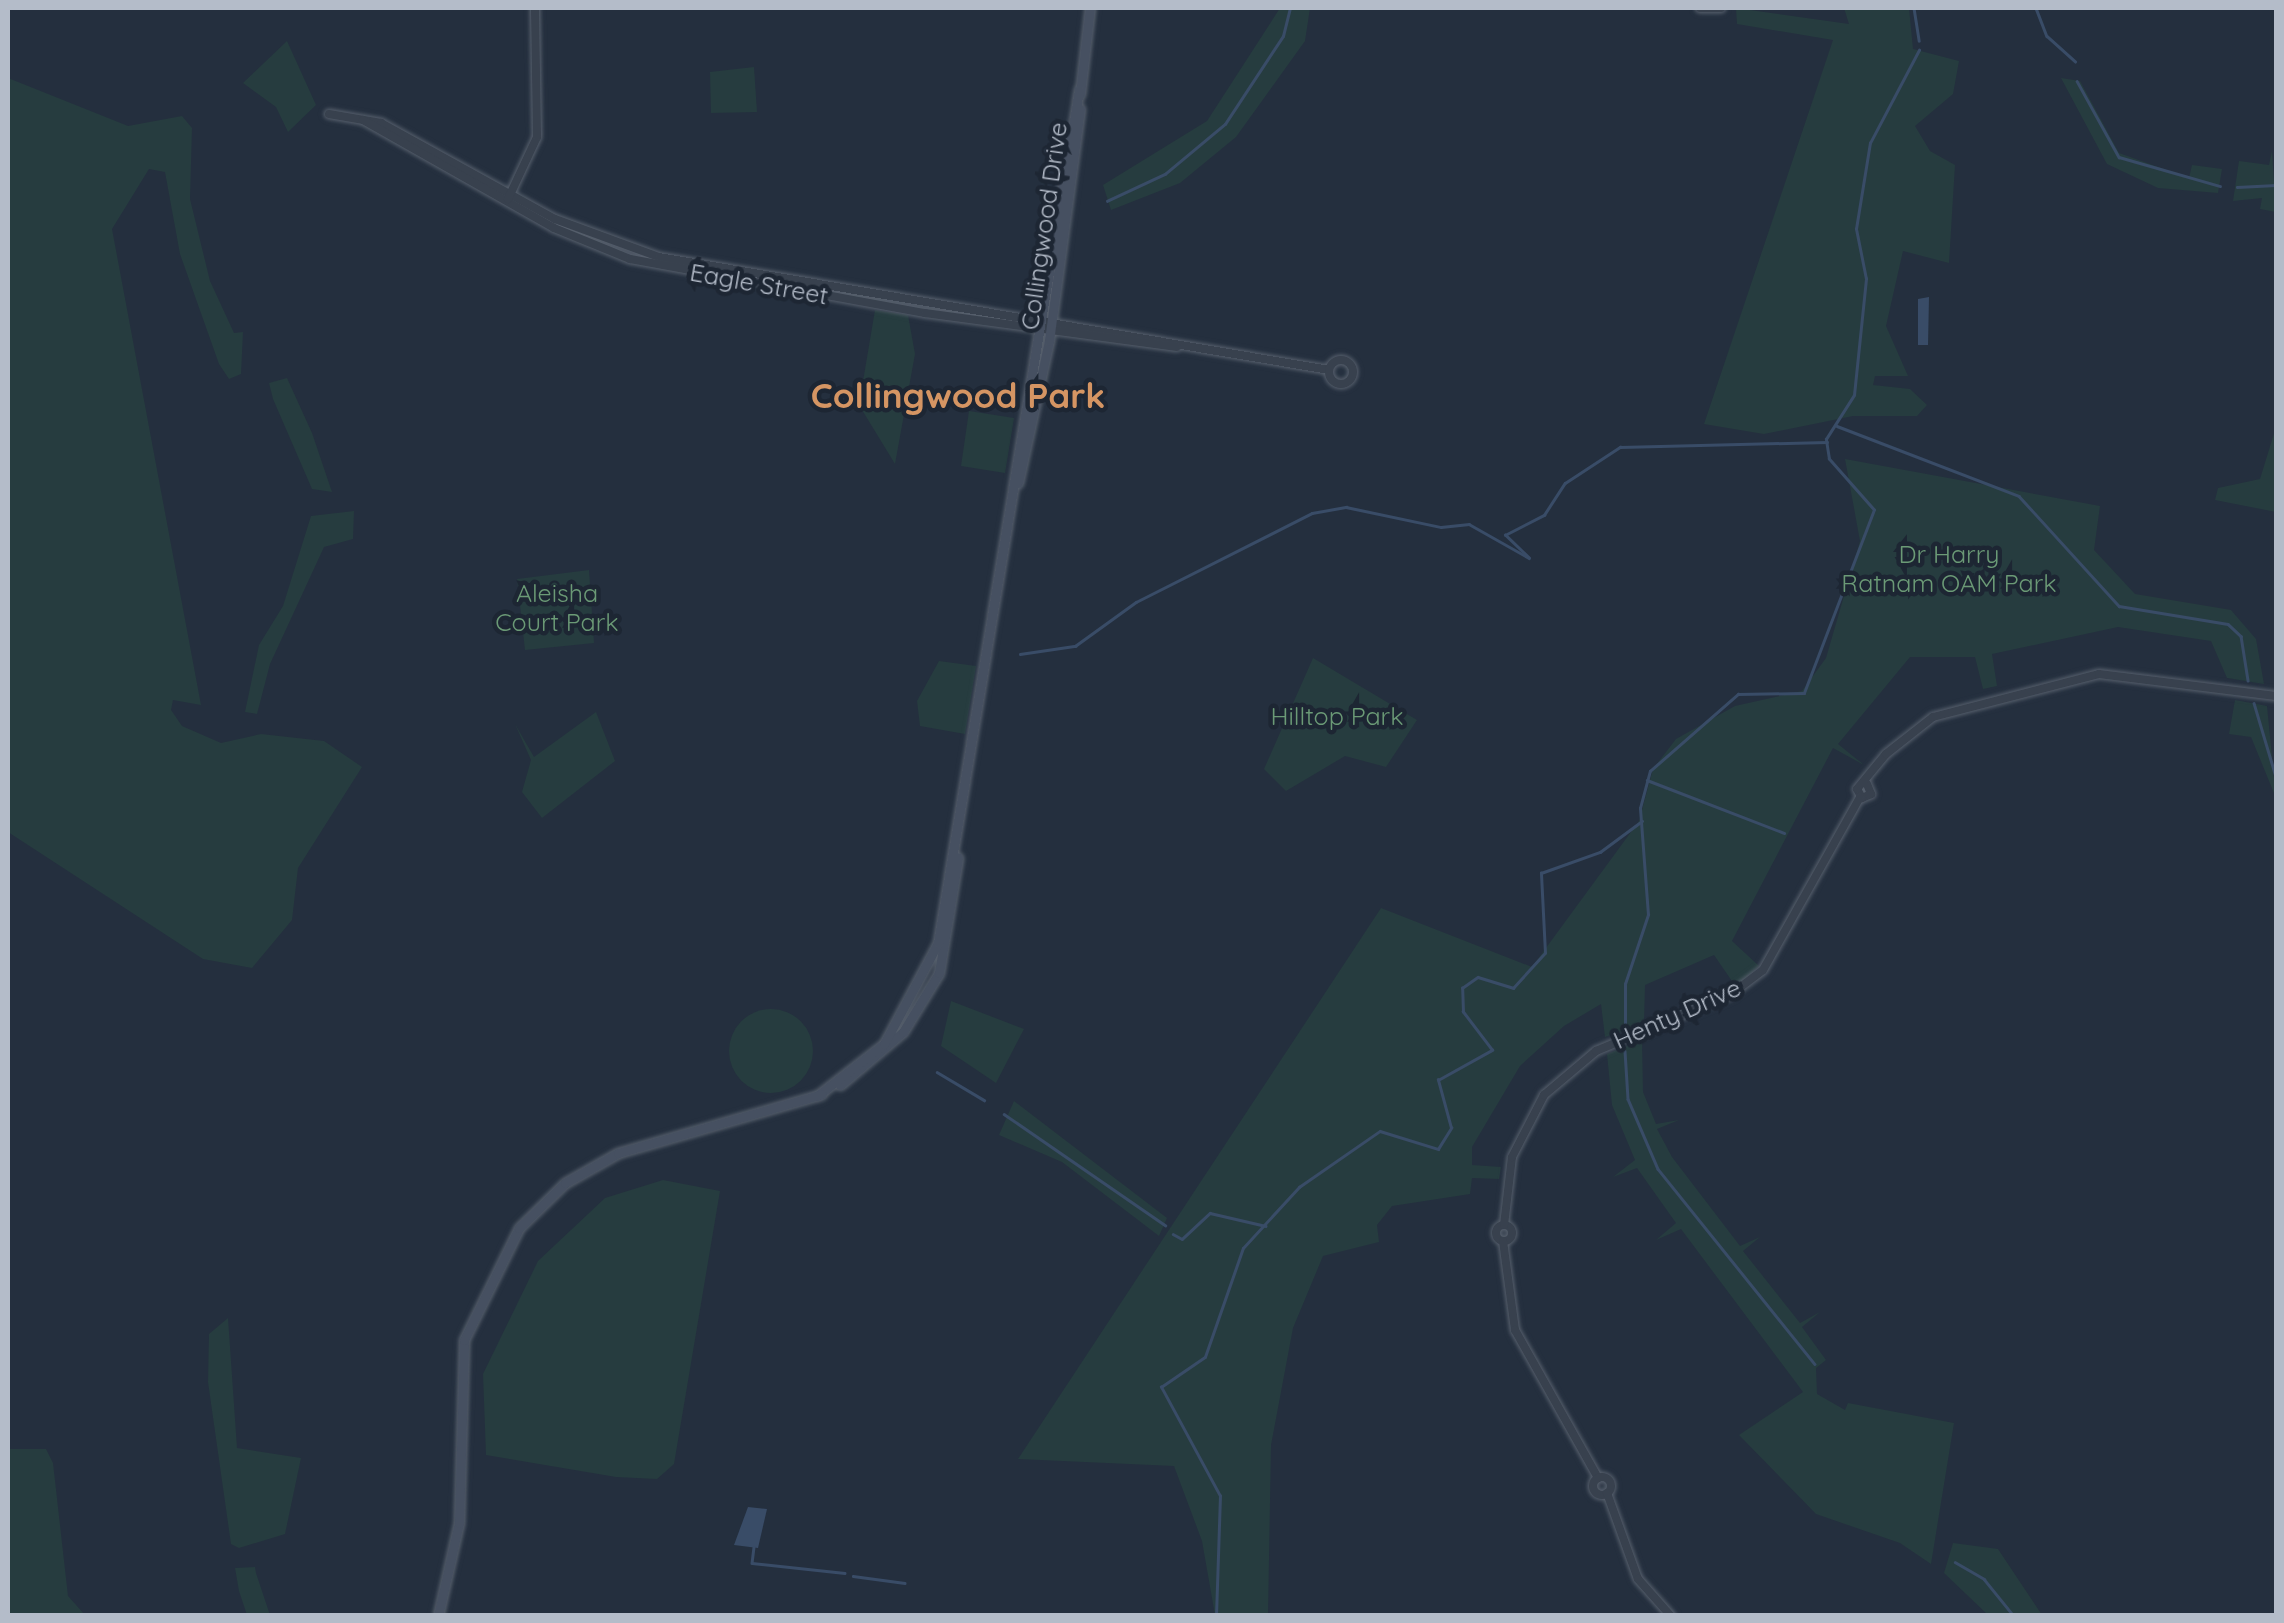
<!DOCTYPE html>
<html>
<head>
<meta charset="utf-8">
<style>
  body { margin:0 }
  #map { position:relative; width:2284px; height:1623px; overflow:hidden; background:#242f3e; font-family:Quicksand,sans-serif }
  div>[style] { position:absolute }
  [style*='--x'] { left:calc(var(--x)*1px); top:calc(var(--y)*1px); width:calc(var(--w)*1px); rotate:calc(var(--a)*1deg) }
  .green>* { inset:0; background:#263c3f }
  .round { border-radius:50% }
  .water>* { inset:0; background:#394c67 }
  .stream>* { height:2.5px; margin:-1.25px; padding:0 1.25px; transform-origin:1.25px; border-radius:1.25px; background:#394c67 }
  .roads { filter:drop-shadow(0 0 2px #565f6c) drop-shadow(0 0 2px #565f6c) }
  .tertiary>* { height:8px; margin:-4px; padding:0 4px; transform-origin:4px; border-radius:4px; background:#38414e }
  .tertiary>.ring { margin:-4px; padding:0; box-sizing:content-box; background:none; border:8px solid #38414e; border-radius:50% }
  .secondary>* { height:9px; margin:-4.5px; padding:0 4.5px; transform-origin:4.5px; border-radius:4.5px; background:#465061 }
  span { translate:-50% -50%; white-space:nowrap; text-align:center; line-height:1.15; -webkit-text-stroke:9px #1d2633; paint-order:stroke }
  .street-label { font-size:25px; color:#b4bcc9 }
  .park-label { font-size:25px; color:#6b9a76 }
  .district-label { font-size:35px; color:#d59563; font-weight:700 }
  .frame { position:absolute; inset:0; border:10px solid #b4bcc9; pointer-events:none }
</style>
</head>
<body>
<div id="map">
  <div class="green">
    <div style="clip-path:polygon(1280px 8px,1310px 8px,1305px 41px,1236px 137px,1180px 183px,1111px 210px,1103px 185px,1207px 121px)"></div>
    <div style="clip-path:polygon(1736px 8px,1849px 24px,1844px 8px,1909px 8px,1913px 49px,1959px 61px,1953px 94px,1915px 126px,1930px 151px,1955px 165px,1949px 263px,1903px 251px,1886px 326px,1908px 376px,1875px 376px,1873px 385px,1910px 389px,1927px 405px,1917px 416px,1853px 416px,1764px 434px,1704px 424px,1833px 40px,1737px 24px)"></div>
    <div style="clip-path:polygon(287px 41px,316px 105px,288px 132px,276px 107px,243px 83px)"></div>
    <div style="clip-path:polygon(754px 67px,757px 112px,711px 113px,710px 72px)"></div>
    <div style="clip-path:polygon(8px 78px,128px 126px,182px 116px,192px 128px,190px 199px,210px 281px,234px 333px,243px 332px,241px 374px,229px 379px,219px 364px,180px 254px,165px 172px,149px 169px,112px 229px,201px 705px,173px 700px,171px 710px,182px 726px,221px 743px,261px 734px,324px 741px,362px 767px,298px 868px,292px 920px,252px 968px,203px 959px,8px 832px)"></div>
    <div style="clip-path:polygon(2061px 78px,2080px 81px,2119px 153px,2189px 178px,2192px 165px,2222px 169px,2218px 193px,2158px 188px,2107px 164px)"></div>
    <div style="clip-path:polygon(2272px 151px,2276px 212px,2260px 209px,2262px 198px,2233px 201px,2239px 161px,2269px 165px)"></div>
    <div style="clip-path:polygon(875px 310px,908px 315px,915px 354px,895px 464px,859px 405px)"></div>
    <div style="clip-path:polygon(287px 378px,312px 433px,332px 492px,312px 489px,273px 399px,269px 383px)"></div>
    <div style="clip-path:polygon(969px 411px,1014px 418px,1005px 473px,961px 466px)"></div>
    <div style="clip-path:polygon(2276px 427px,2276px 512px,2215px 500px,2218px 488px,2260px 479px)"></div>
    <div style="clip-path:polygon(1845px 459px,2100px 506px,2094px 550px,2135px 594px,2231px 610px,2256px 639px,2264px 684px,2227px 678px,2211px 641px,2118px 627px,1992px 654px,1997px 686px,1983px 689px,1975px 657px,1910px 657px,1838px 744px,1864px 765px,1833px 748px,1732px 941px,1759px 966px,1736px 987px,1714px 955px,1645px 985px,1644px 1023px,1636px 1028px,1605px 1037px,1601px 1004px,1564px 1026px,1520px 1066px,1472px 1147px,1472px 1165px,1501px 1167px,1499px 1179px,1472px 1178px,1470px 1194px,1392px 1206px,1377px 1225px,1379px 1242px,1323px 1256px,1293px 1328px,1271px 1445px,1268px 1615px,1215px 1615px,1202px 1541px,1174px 1466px,1018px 1459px,1381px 908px,1532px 967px,1639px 821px,1653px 769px,1676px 739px,1735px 706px,1802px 691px,1826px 658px,1860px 541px)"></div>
    <div style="clip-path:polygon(354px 511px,353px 539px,324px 547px,270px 664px,257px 714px,245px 712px,259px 645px,283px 606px,311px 516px)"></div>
    <div style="clip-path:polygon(589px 570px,594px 643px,525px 650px,517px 579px)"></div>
    <div style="clip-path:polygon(1313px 658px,1417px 720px,1386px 767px,1345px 756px,1286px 791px,1264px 769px)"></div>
    <div style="clip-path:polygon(939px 661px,976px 666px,965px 734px,920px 726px,917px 701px)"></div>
    <div style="clip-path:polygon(2235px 700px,2267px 706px,2276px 798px,2251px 737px,2229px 734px)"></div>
    <div style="clip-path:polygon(596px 712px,615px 761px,542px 818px,522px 792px,531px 760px,515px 724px,534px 757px)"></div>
    <div style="clip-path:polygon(951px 1001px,1024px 1029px,996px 1083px,941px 1046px)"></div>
    <div class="round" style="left:729px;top:1009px;width:84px;height:84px"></div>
    <div style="clip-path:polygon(1642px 1040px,1643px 1092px,1656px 1124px,1679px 1120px,1657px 1129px,1672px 1157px,1740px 1246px,1760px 1237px,1743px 1251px,1800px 1323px,1820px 1312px,1802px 1327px,1826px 1360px,1816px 1368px,1817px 1394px,1845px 1410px,1848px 1403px,1954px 1423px,1931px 1564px,1900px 1543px,1816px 1514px,1739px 1435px,1803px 1392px,1681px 1229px,1656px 1240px,1676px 1223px,1637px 1168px,1613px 1177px,1635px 1160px,1612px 1105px,1607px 1054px)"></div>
    <div style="clip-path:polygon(1014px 1101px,1167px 1218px,1159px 1236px,1062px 1162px,999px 1135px)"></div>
    <div style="clip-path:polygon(663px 1180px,720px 1191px,674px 1464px,657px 1479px,616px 1477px,486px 1455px,483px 1374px,538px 1261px,605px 1198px)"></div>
    <div style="clip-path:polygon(228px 1318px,237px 1448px,301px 1458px,285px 1534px,239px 1548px,231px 1544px,208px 1382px,209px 1334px)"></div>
    <div style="clip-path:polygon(8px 1449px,46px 1449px,53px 1463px,68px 1596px,85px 1615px,8px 1615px)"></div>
    <div style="clip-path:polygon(1953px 1543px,1998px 1549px,2042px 1615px,1988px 1615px,1944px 1573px)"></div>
    <div style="clip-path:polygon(255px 1567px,256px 1573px,270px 1615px,247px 1615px,239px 1591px,235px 1568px)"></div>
  </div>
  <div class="water">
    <div style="clip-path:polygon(1929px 297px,1928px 345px,1918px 345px,1918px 299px)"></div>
    <div style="clip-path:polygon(748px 1507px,767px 1509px,758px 1548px,734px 1545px)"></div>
  </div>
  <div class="stream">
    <div style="--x:1914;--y:8;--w:33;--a:81"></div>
    <div style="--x:2036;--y:8;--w:30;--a:69"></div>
    <div style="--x:2047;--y:36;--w:38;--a:42"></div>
    <div style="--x:2077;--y:81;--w:87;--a:61.1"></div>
    <div style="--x:2119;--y:157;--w:105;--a:16"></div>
    <div style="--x:2237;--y:187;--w:39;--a:-3"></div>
    <div style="--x:1107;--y:201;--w:64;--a:-25"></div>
    <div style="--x:1165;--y:174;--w:78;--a:-39.8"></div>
    <div style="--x:1225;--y:124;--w:105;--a:-56.6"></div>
    <div style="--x:1283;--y:36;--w:29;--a:-76"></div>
    <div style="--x:1837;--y:426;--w:195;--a:21"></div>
    <div style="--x:2019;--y:496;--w:149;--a:47.7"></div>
    <div style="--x:2119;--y:606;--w:110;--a:9.4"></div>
    <div style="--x:2228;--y:624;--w:18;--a:43"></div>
    <div style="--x:2241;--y:636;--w:45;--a:81"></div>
    <div style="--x:1020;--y:654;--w:56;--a:-8.3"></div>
    <div style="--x:1075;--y:646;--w:75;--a:-35.8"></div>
    <div style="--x:1136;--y:602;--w:197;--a:-26.8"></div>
    <div style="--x:1312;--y:513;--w:35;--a:-10"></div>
    <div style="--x:1346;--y:507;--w:97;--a:11.9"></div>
    <div style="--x:1441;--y:527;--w:28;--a:-6"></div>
    <div style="--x:1469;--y:524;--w:69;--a:29.5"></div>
    <div style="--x:1529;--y:558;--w:33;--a:-136"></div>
    <div style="--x:1505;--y:535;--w:44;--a:-27.1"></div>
    <div style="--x:1544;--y:515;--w:38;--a:-57"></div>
    <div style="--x:1565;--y:483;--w:66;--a:-33.2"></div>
    <div style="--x:1620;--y:447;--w:207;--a:-1.4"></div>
    <div style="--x:2254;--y:703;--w:77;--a:73.4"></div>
    <div style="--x:1647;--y:780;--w:147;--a:21.1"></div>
    <div style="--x:1625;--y:1028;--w:44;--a:-90"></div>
    <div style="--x:1625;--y:984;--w:73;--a:-71.6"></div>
    <div style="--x:1648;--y:915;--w:107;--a:-94.3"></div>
    <div style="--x:1640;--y:808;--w:38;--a:-75"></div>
    <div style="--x:1650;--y:771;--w:117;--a:-41.2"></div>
    <div style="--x:1738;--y:694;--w:66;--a:-0.9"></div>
    <div style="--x:1804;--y:693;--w:196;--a:-69.1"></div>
    <div style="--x:1874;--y:510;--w:68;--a:-131.4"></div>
    <div style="--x:1829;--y:459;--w:20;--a:-99"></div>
    <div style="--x:1826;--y:439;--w:52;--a:-57.5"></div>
    <div style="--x:1854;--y:395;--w:117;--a:-84.1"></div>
    <div style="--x:1866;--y:279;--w:51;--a:-101.3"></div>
    <div style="--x:1856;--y:229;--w:87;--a:-80.8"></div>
    <div style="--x:1870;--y:143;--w:105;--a:-62.2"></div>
    <div style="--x:1625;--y:1051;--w:48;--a:86.4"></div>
    <div style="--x:1628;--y:1099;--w:76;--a:66.8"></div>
    <div style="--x:1658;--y:1169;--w:250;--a:51.2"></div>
    <div style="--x:937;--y:1072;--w:55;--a:30.8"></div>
    <div style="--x:1004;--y:1114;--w:196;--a:34.6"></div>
    <div style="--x:1173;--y:1234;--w:10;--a:29"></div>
    <div style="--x:1182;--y:1239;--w:38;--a:-43"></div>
    <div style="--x:1210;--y:1213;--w:57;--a:13.1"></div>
    <div style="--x:754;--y:1547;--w:16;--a:97"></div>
    <div style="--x:752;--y:1563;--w:93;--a:6.2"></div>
    <div style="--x:1955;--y:1562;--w:34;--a:30"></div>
    <div style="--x:1984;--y:1579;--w:48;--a:51"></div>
    <div style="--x:853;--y:1576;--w:52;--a:7.7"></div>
    <div style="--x:1216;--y:1616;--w:120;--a:-88.1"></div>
    <div style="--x:1220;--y:1496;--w:124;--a:-118.4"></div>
    <div style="--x:1161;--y:1387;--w:53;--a:-34.3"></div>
    <div style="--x:1205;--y:1357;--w:115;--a:-70.8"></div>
    <div style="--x:1243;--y:1248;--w:83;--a:-47.4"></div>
    <div style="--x:1299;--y:1187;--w:98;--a:-34.7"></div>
    <div style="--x:1380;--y:1131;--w:61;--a:17.2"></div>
    <div style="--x:1438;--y:1149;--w:25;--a:-58"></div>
    <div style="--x:1451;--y:1128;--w:50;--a:-105.2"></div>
    <div style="--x:1438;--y:1080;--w:62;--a:-29.1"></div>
    <div style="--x:1492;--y:1050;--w:48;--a:-127.3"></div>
    <div style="--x:1463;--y:1012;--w:24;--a:-92"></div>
    <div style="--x:1462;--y:988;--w:19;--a:-35"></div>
    <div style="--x:1478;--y:977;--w:37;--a:17"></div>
    <div style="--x:1513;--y:988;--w:47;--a:-47.6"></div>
    <div style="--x:1545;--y:953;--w:80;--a:-92.9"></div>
    <div style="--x:1541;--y:873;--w:63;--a:-19.6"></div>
    <div style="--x:1600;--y:852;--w:52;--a:-36.4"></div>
  </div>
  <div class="roads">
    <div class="tertiary">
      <div style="--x:1700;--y:8;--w:21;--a:0"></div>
      <div style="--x:329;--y:114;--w:53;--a:9.8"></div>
      <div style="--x:381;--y:123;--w:199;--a:28.9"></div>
      <div style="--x:555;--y:219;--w:111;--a:20.1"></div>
      <div style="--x:659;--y:257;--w:679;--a:9.57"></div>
      <div style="--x:363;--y:120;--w:219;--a:29.5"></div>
      <div style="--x:554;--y:228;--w:82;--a:22.2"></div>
      <div style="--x:630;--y:259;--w:300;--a:10.4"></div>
      <div style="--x:925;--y:313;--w:254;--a:7.7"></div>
      <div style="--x:508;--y:199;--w:68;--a:-64.9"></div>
      <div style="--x:537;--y:137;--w:129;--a:-90.9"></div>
      <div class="ring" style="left:1329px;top:360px;width:16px;height:16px"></div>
      <div style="--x:1867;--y:784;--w:11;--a:68"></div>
      <div style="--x:1871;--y:794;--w:10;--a:156"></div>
      <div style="--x:1862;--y:798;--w:10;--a:-119"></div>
      <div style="--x:1857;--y:789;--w:45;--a:-50.4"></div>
      <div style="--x:1886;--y:754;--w:60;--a:-38.2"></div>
      <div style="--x:1933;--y:717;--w:171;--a:-14.5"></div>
      <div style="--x:2099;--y:674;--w:178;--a:7.1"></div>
      <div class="ring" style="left:1496px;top:1225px;width:8px;height:8px"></div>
      <div style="--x:1504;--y:1225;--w:68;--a:-83.3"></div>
      <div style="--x:1512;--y:1157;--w:70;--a:-62.7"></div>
      <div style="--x:1544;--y:1095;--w:68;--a:-40.2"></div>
      <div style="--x:1596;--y:1051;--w:145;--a:-22.7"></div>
      <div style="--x:1730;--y:995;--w:41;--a:-37.1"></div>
      <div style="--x:1763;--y:970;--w:198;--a:-60.7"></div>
      <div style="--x:1503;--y:1241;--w:90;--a:82.3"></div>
      <div style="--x:1515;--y:1330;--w:170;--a:60.7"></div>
      <div class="ring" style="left:1593px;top:1477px;width:10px;height:10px"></div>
      <div style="--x:1607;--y:1493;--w:91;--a:70.2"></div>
      <div style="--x:1638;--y:1579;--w:50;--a:48.3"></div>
    </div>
    <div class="secondary">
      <div style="--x:1080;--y:94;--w:87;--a:-83.4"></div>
      <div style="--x:1018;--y:483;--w:145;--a:-77.7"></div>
      <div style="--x:1049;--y:341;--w:234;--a:-82.4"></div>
      <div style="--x:840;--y:1085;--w:82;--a:-40.1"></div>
      <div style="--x:903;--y:1032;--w:69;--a:-58.6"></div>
      <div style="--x:939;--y:973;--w:117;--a:-80.6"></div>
      <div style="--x:817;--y:1096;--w:85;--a:-37.8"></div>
      <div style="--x:884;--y:1044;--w:115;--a:-61.9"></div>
      <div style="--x:938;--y:943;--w:865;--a:-80.61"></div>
      <div style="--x:438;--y:1616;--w:95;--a:-77.3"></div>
      <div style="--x:459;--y:1523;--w:183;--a:-88.4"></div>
      <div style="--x:464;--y:1340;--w:125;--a:-63.8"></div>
      <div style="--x:519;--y:1228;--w:64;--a:-44.4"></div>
      <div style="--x:565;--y:1183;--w:61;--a:-29.5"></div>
      <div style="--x:618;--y:1153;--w:212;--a:-16.1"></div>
    </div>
  </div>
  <div class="street-label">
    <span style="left:1044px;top:226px;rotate:-82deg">Collingwood Drive</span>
    <span style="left:759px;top:284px;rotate:10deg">Eagle Street</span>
    <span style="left:1677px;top:1014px;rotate:-24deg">Henty Drive</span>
  </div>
  <div class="park-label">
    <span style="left:1949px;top:569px">Dr Harry<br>Ratnam OAM Park</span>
    <span style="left:557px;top:608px">Aleisha<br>Court Park</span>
    <span style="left:1337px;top:716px">Hilltop Park</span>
  </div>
  <div class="district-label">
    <span style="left:958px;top:395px">Collingwood Park</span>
  </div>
  <div class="frame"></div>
</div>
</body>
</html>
